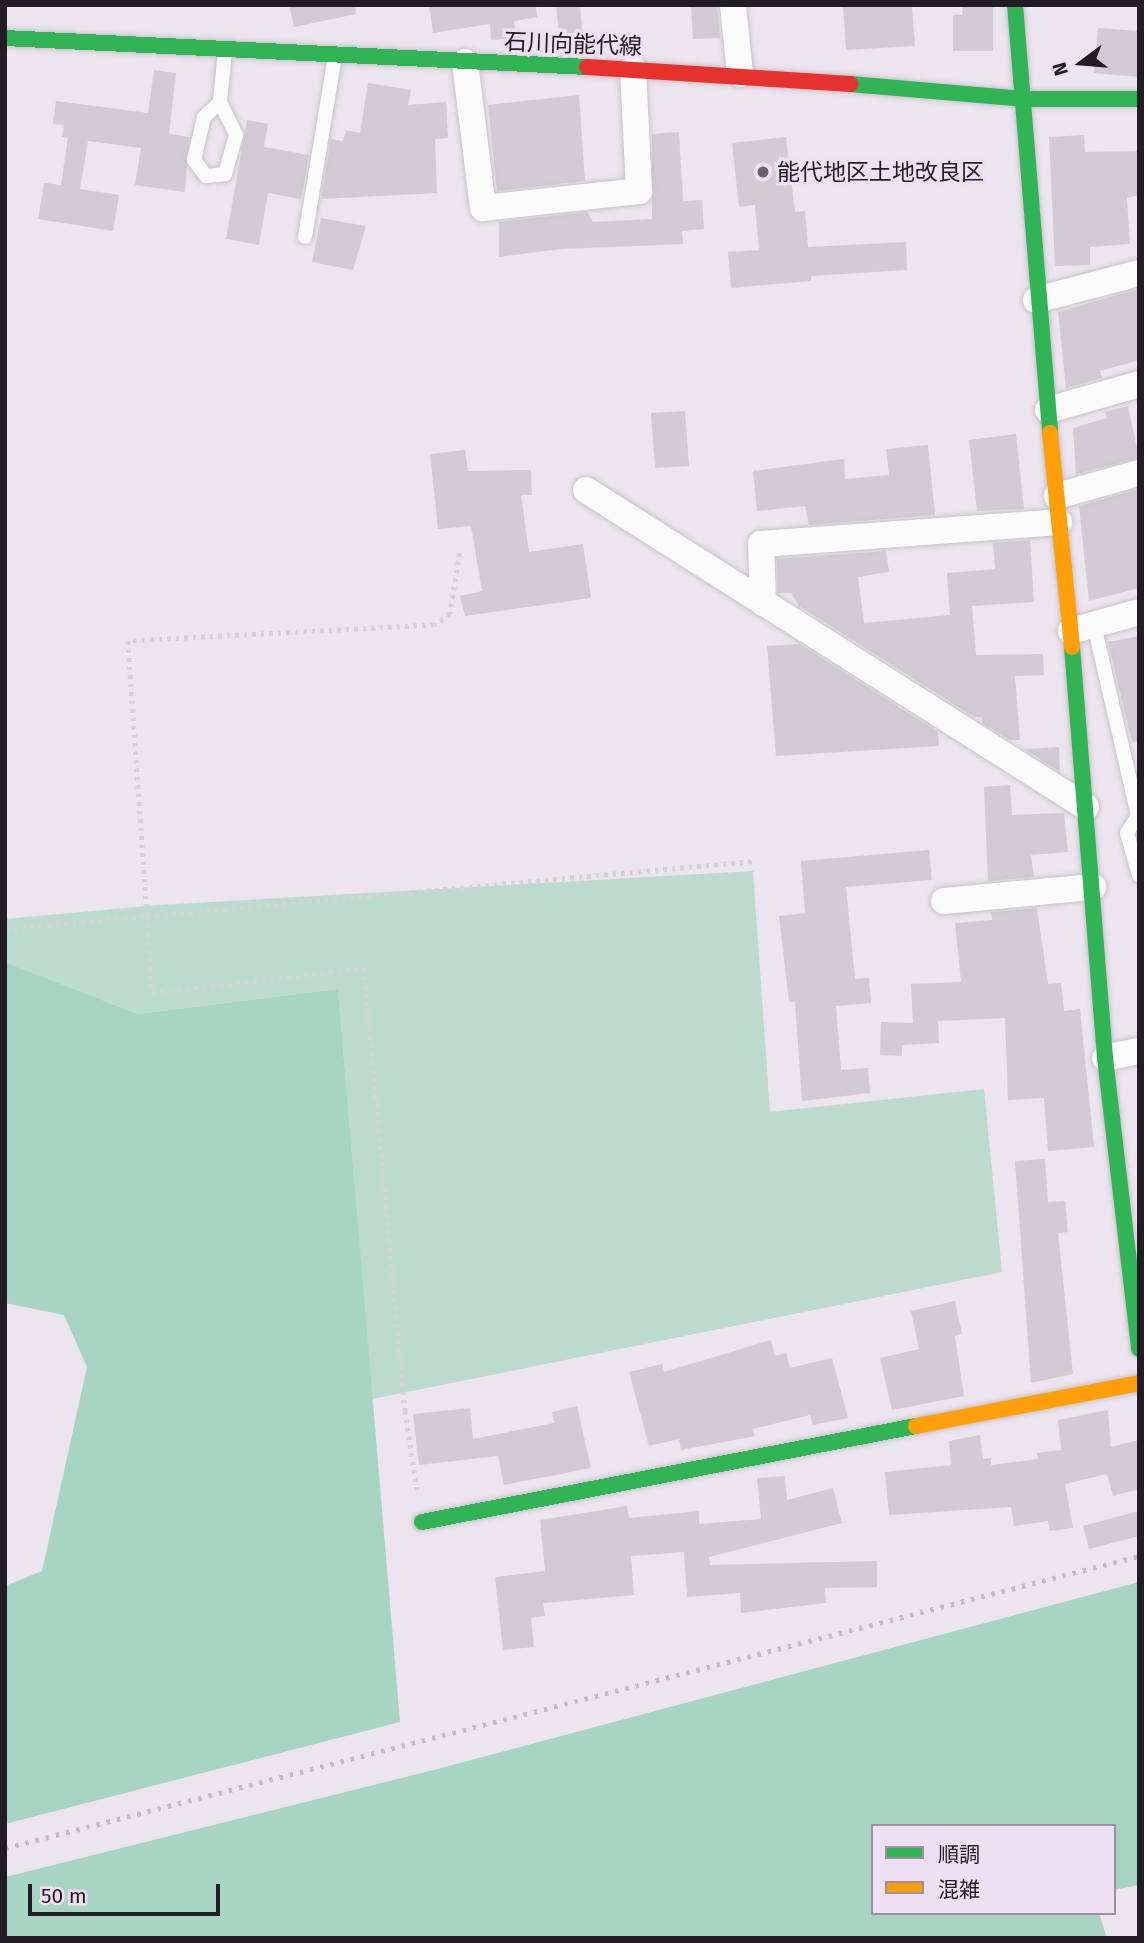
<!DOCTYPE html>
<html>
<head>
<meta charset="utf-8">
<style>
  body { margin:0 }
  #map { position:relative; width:1144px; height:1943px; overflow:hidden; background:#ece4ee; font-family:"Fira Sans","Noto Sans JP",sans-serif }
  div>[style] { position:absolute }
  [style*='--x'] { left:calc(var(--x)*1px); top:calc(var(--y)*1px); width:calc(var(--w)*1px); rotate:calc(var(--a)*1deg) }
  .green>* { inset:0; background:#bcdace }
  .forest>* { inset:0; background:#a8d5c3 }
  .building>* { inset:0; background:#d1cbd3 }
  .path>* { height:4.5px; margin-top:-2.25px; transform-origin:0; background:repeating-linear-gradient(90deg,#d4d2d4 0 3.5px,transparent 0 8.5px) }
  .roads { filter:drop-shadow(0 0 2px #c9c2cb) drop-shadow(0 0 2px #c9c2cb) }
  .lane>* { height:14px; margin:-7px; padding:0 7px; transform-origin:7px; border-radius:7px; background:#fcfbfc }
  .street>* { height:26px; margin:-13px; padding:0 13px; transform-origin:13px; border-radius:13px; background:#fcfbfc }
  .fast>* { height:16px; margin:-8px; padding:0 8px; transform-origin:8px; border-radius:8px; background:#30b455 }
  .slow>* { height:16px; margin:-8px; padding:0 8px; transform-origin:8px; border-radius:8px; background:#ff9f0a }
  .jam>* { height:16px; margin:-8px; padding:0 8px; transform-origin:8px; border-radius:8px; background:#e5322d }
  .rail>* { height:5px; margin-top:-2.5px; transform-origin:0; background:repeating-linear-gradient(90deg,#c2bfc3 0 3.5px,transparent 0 10.5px) }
  .dots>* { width:19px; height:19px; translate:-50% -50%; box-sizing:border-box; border:4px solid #efdff3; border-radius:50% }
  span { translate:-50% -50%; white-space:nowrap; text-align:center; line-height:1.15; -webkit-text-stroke:7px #efdff3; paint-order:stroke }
  .street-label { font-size:23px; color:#221c24 }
  .poi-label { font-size:23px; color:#221c24 }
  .left { translate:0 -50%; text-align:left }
  .frame { position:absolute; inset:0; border:7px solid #221c24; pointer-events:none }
  .legend { position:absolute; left:871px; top:1824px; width:245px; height:91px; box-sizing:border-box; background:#efdff3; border:2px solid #9d91a0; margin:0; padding:9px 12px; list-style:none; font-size:21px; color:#221c24 }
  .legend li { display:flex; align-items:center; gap:14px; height:35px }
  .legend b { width:35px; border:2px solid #9d91a0 }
  .north { position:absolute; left:1046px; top:28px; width:70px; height:70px; -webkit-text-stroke:5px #efdff3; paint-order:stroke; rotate:254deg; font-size:19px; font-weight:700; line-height:28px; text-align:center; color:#221c24 }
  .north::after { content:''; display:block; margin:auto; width:24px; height:32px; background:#221c24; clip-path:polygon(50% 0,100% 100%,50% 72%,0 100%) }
  .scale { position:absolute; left:28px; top:1884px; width:192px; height:32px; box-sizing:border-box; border:4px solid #221c24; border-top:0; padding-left:9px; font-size:21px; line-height:24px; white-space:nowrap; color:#221c24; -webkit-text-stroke:5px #efdff3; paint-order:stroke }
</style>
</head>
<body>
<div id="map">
  <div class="green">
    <div style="clip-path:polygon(753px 871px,770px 1112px,984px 1089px,1002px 1272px,372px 1399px,338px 989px,138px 1014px,5px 962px,5px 919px,159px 905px)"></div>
  </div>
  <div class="forest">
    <div style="clip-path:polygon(5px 962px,138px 1014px,338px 989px,400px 1722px,5px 1824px,5px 1586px,42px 1571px,87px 1367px,64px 1315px,5px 1303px)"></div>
    <div style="clip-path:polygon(1139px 1582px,1139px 1885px,1114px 1890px,1114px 1826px,873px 1826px,873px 1913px,1099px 1913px,1107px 1938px,5px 1938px,5px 1877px,445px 1767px)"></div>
  </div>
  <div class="building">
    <div style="clip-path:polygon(289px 5px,355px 5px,356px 14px,294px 27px)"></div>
    <div style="clip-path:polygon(429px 5px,536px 5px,537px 17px,514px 21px,516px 38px,491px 40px,490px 24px,433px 33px)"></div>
    <div style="clip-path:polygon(556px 5px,580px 5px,583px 42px,560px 44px)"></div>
    <div style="clip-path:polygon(691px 5px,717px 5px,720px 38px,693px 39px)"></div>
    <div style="clip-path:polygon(843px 5px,912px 5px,915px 46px,846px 50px)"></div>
    <div style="clip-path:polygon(963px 5px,993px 5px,993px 51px,953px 51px,953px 15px,962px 15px)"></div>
    <div style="clip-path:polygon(1098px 28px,1139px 31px,1139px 77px,1094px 73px)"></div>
    <div style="clip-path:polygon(154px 70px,176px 73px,169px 134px,189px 137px,185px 192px,135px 185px,141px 148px,88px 141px,80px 189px,119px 195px,113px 231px,38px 219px,44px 183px,61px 185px,68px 138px,62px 137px,64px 125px,53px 124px,56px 101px,148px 113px)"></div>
    <div style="clip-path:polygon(368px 83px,411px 90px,408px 105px,446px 102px,448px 138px,435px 139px,437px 193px,321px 199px,331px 139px,343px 141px,346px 130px,360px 133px)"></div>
    <div style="clip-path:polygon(579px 95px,585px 181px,497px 191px,488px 105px)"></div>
    <div style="clip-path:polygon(247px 120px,268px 124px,264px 147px,309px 155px,301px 199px,268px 193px,259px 245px,226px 239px)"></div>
    <div style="clip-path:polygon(679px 132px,683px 201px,702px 200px,704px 229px,682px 231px,683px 244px,562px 249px,499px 257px,499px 222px,587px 212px,593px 222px,652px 219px,652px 134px)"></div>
    <div style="clip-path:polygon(1084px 135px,1085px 152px,1139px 151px,1139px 195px,1127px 198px,1130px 244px,1090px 247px,1090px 265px,1055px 266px,1049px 137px)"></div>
    <div style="clip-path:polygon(786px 137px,795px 212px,805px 211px,808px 247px,906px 242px,907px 270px,811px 276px,811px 281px,731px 288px,728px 252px,759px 250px,755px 205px,739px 207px,732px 143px)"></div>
    <div style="clip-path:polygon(321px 218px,366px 226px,353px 270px,312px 262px)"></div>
    <div style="clip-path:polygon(1139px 289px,1139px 360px,1100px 371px,1102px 378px,1066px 388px,1058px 312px)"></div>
    <div style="clip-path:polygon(1128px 406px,1139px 458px,1076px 474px,1073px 428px,1107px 418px,1105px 412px)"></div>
    <div style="clip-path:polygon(685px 411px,689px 466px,655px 468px,651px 413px)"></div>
    <div style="clip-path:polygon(1016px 434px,1024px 509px,977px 511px,969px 440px)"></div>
    <div style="clip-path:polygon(928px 445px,935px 515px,809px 525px,805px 506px,757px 511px,753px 471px,844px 459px,845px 479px,889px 475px,886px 449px)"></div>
    <div style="clip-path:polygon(465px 450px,468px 471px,531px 470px,532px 495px,521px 495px,529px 552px,583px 544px,591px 598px,465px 616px,460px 596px,482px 591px,471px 526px,438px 529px,430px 454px)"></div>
    <div style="clip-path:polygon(1139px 489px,1139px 588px,1089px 601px,1079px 506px)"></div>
    <div style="clip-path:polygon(1030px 540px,1034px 602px,972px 606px,976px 655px,1043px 654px,1044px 675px,1015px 676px,1020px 740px,1010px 740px,982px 723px,982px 717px,974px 717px,799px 606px,791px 593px,778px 593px,777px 559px,886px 551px,889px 572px,858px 577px,864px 623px,950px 615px,947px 573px,995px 569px,993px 543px)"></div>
    <div style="clip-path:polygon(1139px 636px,1139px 741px,1132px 742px,1108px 642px)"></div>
    <div style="clip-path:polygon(800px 644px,938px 732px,939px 746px,776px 756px,767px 646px)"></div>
    <div style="clip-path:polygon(1059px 747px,1060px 772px,1024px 749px)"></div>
    <div style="clip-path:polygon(1010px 785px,1012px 815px,1064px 813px,1068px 852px,1031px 855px,1034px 877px,988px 881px,984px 787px)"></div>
    <div style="clip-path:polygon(929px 850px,932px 880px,846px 887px,855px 979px,869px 978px,871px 1003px,836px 1006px,841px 1070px,868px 1068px,870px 1093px,802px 1101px,795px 1002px,789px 1002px,779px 916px,805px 913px,801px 861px)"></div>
    <div style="clip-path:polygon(1037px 908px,1048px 984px,1061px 983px,1064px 1011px,1080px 1009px,1094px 1147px,1048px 1151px,1044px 1098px,1008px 1100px,1005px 1018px,938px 1021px,939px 1043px,902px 1045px,902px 1056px,880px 1055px,881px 1022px,913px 1023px,911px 984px,961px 982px,955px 923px,992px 920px,991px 912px)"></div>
    <div style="clip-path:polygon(1045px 1159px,1048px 1202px,1065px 1201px,1068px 1232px,1058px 1233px,1073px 1374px,1031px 1383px,1015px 1161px)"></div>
    <div style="clip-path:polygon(955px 1301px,962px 1334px,955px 1336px,964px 1396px,892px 1410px,880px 1358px,919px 1349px,911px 1311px)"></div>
    <div style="clip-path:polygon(771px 1340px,775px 1356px,786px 1353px,790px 1368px,832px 1358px,848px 1418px,813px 1425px,810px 1415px,753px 1429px,755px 1436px,681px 1450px,679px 1439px,649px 1446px,629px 1372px,662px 1364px,664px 1372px)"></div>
    <div style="clip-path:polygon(577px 1406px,591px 1468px,504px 1485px,498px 1456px,419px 1465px,413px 1414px,470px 1408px,473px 1439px,554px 1423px,552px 1412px)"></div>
    <div style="clip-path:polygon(1108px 1410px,1111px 1447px,1139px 1440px,1139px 1489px,1113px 1496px,1107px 1474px,1065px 1484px,1073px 1528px,1050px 1531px,1048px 1521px,1014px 1526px,1011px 1507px,889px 1515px,885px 1472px,951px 1465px,949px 1441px,980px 1435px,983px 1459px,991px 1458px,991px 1465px,1038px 1459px,1037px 1453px,1061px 1450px,1058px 1420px)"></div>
    <div style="clip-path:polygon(785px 1476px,787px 1500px,833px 1488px,842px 1523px,709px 1557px,710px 1565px,877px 1561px,877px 1587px,825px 1588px,826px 1603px,741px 1613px,740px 1593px,687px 1597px,684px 1552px,631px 1556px,634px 1595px,543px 1603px,545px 1616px,531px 1618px,534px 1647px,503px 1650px,495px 1577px,545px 1571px,540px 1520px,627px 1506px,629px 1518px,699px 1511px,699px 1524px,761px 1519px,757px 1478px)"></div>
    <div style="clip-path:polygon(1139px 1511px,1139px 1536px,1089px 1549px,1083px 1526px)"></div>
  </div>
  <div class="path">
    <div style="--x:460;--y:553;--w:62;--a:99.3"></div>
    <div style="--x:450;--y:614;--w:19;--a:145"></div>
    <div style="--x:434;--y:625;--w:306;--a:177"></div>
    <div style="--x:128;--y:641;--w:276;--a:86"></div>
    <div style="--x:147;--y:916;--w:610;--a:-5.17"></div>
    <div style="--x:5;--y:929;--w:143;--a:-5.2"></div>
    <div style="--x:147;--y:916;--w:77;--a:86.3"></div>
    <div style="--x:152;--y:993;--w:213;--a:-6.7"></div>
    <div style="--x:364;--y:968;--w:445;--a:84.7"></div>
    <div style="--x:405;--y:1411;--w:84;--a:81.1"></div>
  </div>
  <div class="roads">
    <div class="lane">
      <div style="--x:220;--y:102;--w:37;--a:64"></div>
      <div style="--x:236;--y:135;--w:41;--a:105.8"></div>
      <div style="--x:225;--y:174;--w:19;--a:174"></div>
      <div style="--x:206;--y:176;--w:20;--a:-127"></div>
      <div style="--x:194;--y:160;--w:44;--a:-76.9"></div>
      <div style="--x:204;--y:117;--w:22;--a:-43"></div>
      <div style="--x:220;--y:102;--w:51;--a:-84.4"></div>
      <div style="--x:305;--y:237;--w:184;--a:-80.6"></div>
      <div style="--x:1094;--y:625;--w:195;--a:77"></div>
      <div style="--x:1138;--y:815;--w:21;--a:121"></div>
      <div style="--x:1127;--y:833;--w:44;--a:74.1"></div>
    </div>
    <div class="street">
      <div style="--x:733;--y:5;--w:69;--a:84.2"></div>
      <div style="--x:465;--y:62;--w:147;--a:83"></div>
      <div style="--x:483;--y:208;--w:157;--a:-6.2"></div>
      <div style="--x:639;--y:191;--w:122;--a:-92.8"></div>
      <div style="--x:1036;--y:300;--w:106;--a:-14.7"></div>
      <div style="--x:1048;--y:410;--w:95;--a:-15.9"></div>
      <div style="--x:586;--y:490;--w:592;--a:32.37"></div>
      <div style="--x:1057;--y:496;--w:85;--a:-15.7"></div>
      <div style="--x:763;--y:603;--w:59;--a:-91.9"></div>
      <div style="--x:761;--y:544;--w:299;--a:-4.2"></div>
      <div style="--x:1071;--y:631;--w:71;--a:-15.6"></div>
      <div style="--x:944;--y:901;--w:150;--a:-5.4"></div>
      <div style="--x:1105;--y:1058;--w:35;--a:-12"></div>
    </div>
    <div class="fast">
      <div style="--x:1015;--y:5;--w:429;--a:85.3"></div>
      <div style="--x:5;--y:38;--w:583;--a:2.85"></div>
      <div style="--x:850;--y:84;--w:177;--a:4.9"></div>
      <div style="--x:1026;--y:99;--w:113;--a:0"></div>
      <div style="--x:1072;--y:647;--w:412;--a:85.4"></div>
      <div style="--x:1105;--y:1058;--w:293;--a:83.3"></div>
      <div style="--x:422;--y:1522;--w:503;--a:-11"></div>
    </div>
    <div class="slow">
      <div style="--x:1050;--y:433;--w:215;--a:84.1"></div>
      <div style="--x:916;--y:1426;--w:227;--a:-10.9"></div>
    </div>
    <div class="jam">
      <div style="--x:587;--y:67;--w:264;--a:3.7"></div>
    </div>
  </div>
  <div class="rail">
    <div style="--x:5;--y:1848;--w:1171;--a:-14.44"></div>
  </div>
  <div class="dots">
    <div style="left:763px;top:172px;background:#69626b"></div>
  </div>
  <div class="street-label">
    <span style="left:573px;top:44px;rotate:2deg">石川向能代線</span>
  </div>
  <div class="poi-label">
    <span class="left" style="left:777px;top:172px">能代地区土地改良区</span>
  </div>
  <div class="frame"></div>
  <ul class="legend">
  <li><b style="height:9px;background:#30b455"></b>順調</li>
  <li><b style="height:9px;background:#ff9f0a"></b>混雑</li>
  </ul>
  <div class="north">N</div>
  <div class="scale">50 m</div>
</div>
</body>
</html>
